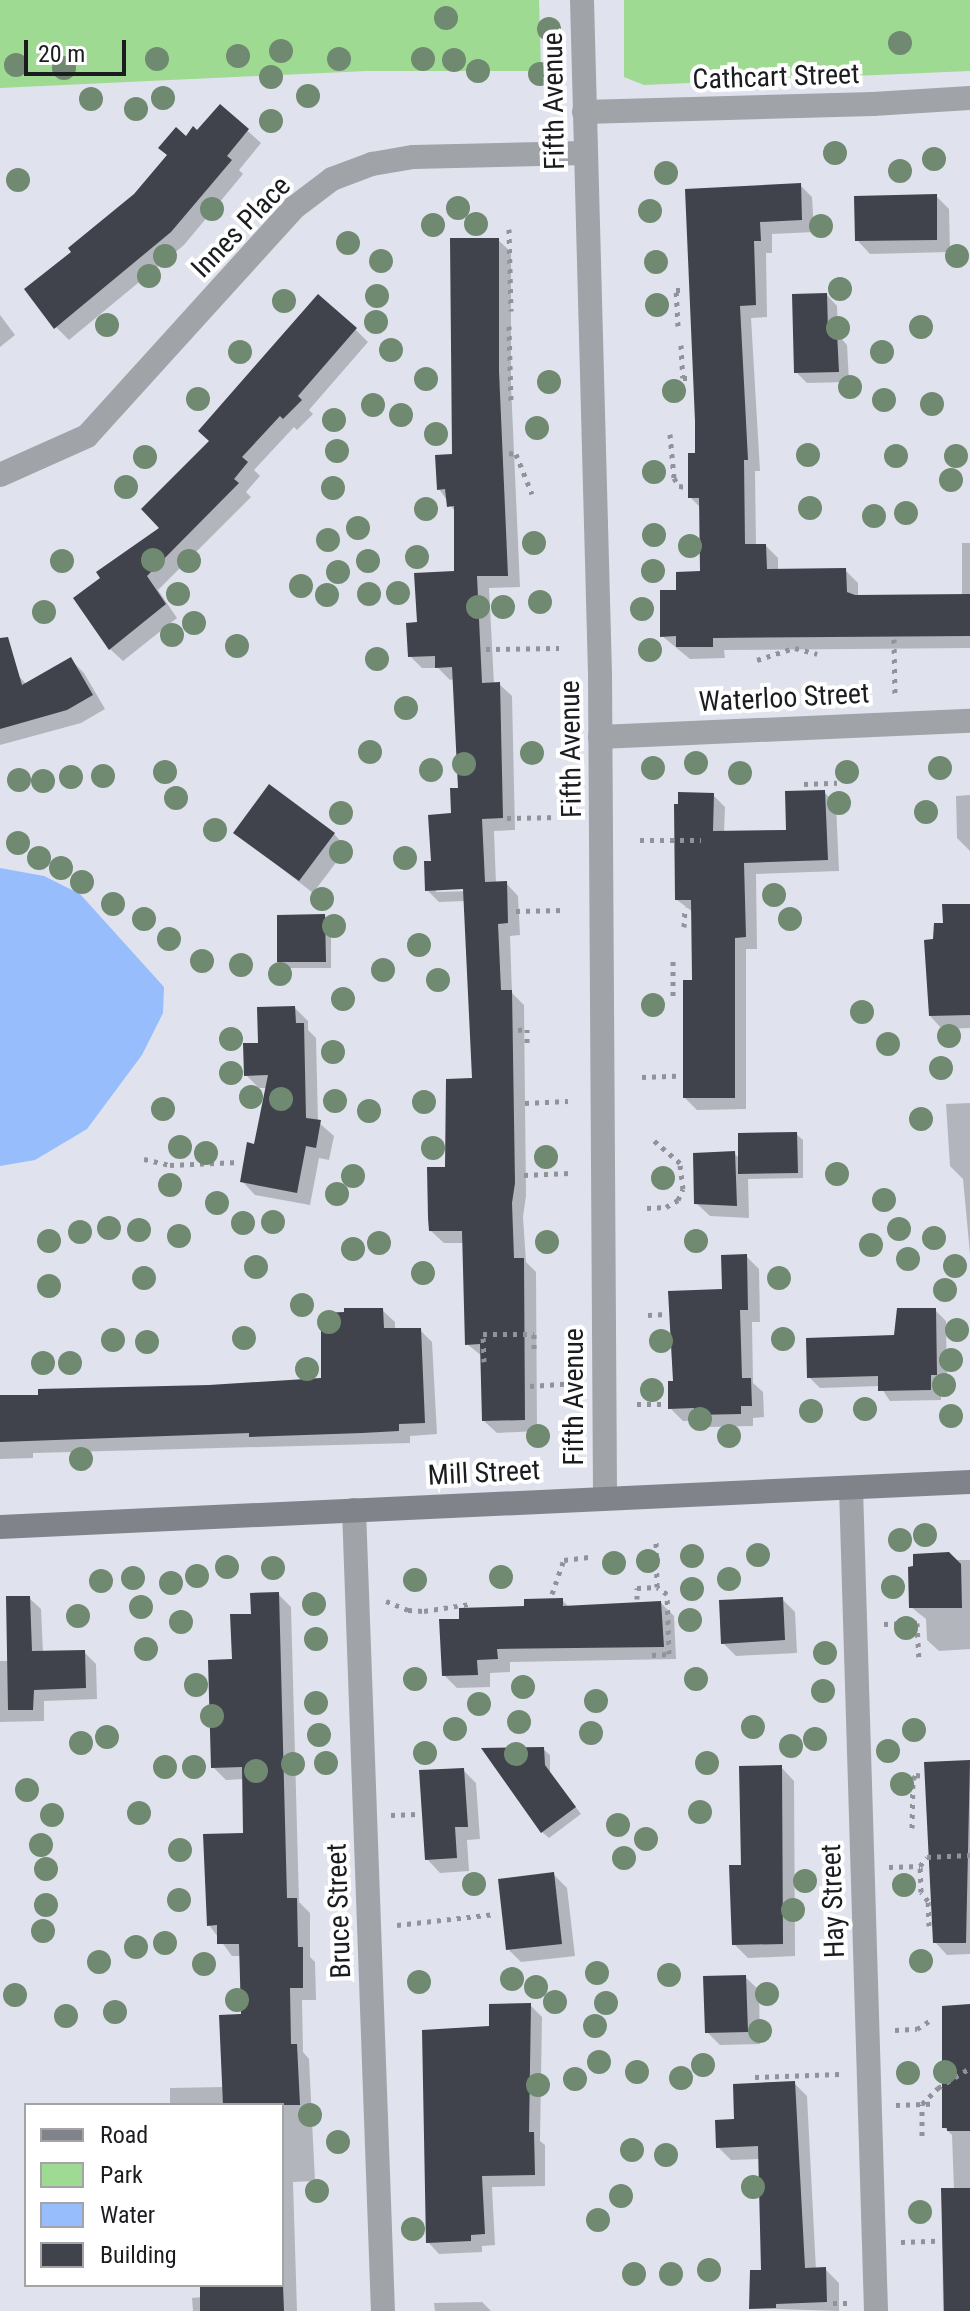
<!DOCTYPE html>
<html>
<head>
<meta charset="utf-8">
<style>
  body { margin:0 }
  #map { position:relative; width:970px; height:2311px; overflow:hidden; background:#e0e3ed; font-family:"Roboto Condensed",sans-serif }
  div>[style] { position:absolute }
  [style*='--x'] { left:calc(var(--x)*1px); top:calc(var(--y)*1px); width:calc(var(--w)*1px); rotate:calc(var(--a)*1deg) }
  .green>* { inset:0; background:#9fda93 }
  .water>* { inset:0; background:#97bdfc }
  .shadow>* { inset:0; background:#0003 }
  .building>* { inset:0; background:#40434b }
  .path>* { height:5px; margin-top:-2.5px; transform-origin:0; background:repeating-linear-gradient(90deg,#91939a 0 4px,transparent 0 10px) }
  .minor>* { height:24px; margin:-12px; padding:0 12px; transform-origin:12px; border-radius:12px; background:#a0a3a7 }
  .secondary>* { height:24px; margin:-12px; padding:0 12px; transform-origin:12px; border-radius:12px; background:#80848a }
  .trees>* { width:24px; height:24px; margin:-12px; border-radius:50%; background:#708971 }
  span { translate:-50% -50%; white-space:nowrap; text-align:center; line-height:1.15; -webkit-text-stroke:8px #fff; paint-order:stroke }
  .street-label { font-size:28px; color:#1b1c20 }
  .legend { position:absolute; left:24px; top:2103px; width:260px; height:184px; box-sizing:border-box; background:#fff; border:2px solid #a4a4a6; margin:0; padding:10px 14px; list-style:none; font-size:24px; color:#1b1c20 }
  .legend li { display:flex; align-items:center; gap:16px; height:40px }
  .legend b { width:40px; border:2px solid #a4a4a6 }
  .scale { position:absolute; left:24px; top:40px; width:102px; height:36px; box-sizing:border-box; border:4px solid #1b1c20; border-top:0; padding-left:10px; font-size:24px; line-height:28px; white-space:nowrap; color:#1b1c20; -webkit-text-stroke:6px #fff; paint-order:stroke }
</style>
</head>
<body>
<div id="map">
  <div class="green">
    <div style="clip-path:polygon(0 0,539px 0,541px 71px,366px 71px,0 88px)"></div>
    <div style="clip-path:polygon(624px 0,970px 0,970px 71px,644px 85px,624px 77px)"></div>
  </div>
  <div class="water">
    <div style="clip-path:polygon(0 868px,44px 876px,80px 894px,164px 987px,163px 1013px,142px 1055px,87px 1129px,35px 1160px,0 1166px)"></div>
  </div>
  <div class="shadow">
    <div style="clip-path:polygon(220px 106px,261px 143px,239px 170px,243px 174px,184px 245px,69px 340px,56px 327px,73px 252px,136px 196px)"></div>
    <div style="clip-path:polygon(800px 185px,812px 197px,814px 232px,772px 234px,772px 253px,766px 253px,767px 317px,751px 318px,760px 471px,755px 471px,756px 546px,766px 546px,778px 558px,778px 571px,845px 570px,858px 583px,858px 597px,962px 596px,962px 543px,970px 543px,970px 648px,724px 650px,725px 658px,690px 659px,662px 636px,678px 592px,702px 573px,702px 509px,690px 497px,697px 455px,687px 191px)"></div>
    <div style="clip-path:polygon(936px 196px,949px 209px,950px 252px,870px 254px,857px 240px)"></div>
    <div style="clip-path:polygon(evenodd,498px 240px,511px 252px,511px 385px,520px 587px,489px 588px,494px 684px,499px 684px,512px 696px,515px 830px,494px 831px,496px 884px,506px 883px,518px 896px,520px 935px,510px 936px,512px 993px,524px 1005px,526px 1196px,523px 1217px,526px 1262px,536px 1272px,537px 1431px,497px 1433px,484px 1421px,482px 1356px,467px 1344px,464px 1243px,444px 1243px,431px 1231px,474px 1080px,465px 901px,439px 902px,427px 890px,433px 862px,461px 790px,454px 679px,450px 680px,438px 668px,422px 668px,410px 656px,419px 624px,456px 572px,456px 513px,439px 489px,454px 456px,498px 240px,473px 887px,473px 891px,436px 892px,436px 888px,473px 887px)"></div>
    <div style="clip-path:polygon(827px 295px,837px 306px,838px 335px,847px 345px,849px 382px,807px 383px,796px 372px)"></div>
    <div style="clip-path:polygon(0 315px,15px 335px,0 347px)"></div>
    <div style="clip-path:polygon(355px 329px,368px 342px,309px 410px,313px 414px,297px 430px,294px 427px,254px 470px,260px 476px,246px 492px,251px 497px,158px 590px,177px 618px,123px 661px,110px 649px,162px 528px)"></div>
    <div style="clip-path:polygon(70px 659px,84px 673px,105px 709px,81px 723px,0 745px,0 680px,18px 675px,27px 685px)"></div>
    <div style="clip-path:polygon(824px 792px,836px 804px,839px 871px,756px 874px,757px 949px,746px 949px,746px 1109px,697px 1110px,685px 1098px,694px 982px,693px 912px,677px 900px,713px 795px,725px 807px,724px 833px,788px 832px)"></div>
    <div style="clip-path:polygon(970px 795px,970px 851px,957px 838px,956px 796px)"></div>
    <div style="clip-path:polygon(235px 832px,334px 834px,347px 848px,313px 893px)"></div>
    <div style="clip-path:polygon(970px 906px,970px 1028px,942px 1029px,931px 1017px,930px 968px,935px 941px,945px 925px)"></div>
    <div style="clip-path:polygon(325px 916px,331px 923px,331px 968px,285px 968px,279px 961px)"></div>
    <div style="clip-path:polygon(295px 1008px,308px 1021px,308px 1030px,316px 1038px,318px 1122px,334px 1136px,329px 1160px,319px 1158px,310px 1205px,255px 1195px,242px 1181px,255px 1146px,268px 1088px,259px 1088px,246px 1075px,260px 1045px)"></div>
    <div style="clip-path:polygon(970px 1103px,970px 1254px,963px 1179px,950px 1166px,946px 1104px)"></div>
    <div style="clip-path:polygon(796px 1134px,803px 1140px,803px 1178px,748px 1179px,749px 1218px,710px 1216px,696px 1203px,734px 1153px,740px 1159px)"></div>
    <div style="clip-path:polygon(746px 1256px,759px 1269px,760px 1322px,752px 1322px,753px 1383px,763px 1392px,764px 1417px,753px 1418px,753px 1426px,709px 1427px,703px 1420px,683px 1421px,670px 1408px,675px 1383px)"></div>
    <div style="clip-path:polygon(382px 1310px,395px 1322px,395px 1330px,420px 1330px,432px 1342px,437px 1434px,410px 1436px,410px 1443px,33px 1453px,33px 1458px,0 1459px,0 1397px,323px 1380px)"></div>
    <div style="clip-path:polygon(935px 1310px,946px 1321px,947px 1385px,941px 1385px,941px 1400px,890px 1401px,880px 1386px,820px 1388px,809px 1377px,896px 1337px)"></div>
    <div style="clip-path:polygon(955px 1560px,970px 1560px,970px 1649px,939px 1651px,927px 1640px,926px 1619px,911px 1607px)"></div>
    <div style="clip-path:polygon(278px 1594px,291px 1607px,299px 1902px,310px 1913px,310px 1957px,315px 1962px,316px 2000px,302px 2000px,303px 2052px,309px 2059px,315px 2181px,293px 2182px,297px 2311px,193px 2311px,192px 2298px,202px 2297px,202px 2285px,282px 2285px,282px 2105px,170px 2105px,170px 2088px,224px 2087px,243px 2016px,242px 1956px,232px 1956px,209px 1925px,245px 1835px,244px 1779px,226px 1780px,213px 1767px,234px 1661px,253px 1616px)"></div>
    <div style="clip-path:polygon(29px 1598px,41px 1609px,43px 1653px,84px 1652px,96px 1664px,97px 1699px,44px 1701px,44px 1721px,0 1722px,0 1661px,9px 1661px)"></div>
    <div style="clip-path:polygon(782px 1599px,795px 1612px,797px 1653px,736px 1656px,723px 1643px)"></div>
    <div style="clip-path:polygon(562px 1600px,569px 1607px,661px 1603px,674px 1616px,676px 1659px,510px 1662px,510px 1672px,490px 1673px,490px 1687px,457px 1688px,444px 1675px,526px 1607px)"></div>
    <div style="clip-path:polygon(543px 1749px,550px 1755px,550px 1773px,581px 1814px,549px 1838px,542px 1832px)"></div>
    <div style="clip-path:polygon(970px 1762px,970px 1954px,947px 1955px,935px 1942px,926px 1764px)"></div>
    <div style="clip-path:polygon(781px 1767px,794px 1781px,795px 1956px,748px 1958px,734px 1944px,743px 1867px)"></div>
    <div style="clip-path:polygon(463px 1770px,476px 1783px,480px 1839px,467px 1840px,469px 1871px,440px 1873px,427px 1859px)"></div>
    <div style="clip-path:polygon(553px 1874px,567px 1888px,575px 1956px,521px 1962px,508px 1949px)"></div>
    <div style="clip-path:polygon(745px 1977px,759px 1990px,760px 2044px,720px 2045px,707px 2032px)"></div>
    <div style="clip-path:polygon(530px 2005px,542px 2017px,540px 2141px,545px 2145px,545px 2186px,492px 2187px,495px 2245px,482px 2246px,482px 2252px,439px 2254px,428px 2242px,491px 2028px)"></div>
    <div style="clip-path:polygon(970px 2007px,970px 2311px,943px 2311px,942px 2202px,954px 2190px,952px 2135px,944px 2127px)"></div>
    <div style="clip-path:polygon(794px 2083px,807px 2096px,816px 2270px,825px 2269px,839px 2283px,839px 2311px,751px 2308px,763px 2272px,760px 2159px,731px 2160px,718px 2147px,736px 2121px)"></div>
    <div style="clip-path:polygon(482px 2302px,491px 2311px,435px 2311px,434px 2303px)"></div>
  </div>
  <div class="building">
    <div style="clip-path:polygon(220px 104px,249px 129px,227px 156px,232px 160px,171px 232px,54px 329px,24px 289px,71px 252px,68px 248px,134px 194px,167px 155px,158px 148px,176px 127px,186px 136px,193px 126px,197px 130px)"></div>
    <div style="clip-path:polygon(801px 183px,802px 220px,760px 222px,761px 241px,754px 241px,756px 305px,740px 306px,748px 460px,744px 460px,745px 544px,766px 544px,767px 569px,846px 568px,847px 592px,855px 595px,970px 594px,970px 636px,713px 638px,713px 647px,676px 647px,676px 636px,660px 637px,660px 590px,676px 590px,676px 572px,700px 571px,699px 498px,688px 498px,688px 453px,695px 453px,695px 421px,685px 189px)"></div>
    <div style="clip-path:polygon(937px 194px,937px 240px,855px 241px,854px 196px)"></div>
    <div style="clip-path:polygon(450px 238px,499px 238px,499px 371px,508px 576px,477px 576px,482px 683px,500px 682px,503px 818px,482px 819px,485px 882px,507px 881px,508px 923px,498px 924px,501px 990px,512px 990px,515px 1183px,512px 1203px,514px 1258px,524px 1258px,525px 1420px,482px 1421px,480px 1344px,465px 1345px,462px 1231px,429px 1231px,428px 1218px,427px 1167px,445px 1167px,446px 1079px,472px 1078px,463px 889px,425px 891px,424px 861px,431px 861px,428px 815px,451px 813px,450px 788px,458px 788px,452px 667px,435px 668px,435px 656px,408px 657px,406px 623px,417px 622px,414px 573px,454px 571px,454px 506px,447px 507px,445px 489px,437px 490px,435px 455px,452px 454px)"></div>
    <div style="clip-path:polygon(827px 293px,828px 332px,837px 332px,839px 372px,794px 373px,792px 294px)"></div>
    <div style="clip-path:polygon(318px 294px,357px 328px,298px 396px,302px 400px,283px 419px,280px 416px,242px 457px,248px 462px,234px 479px,239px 483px,147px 576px,166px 604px,109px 650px,73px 598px,100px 578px,96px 572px,159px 528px,141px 509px,209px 441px,198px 431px)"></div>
    <div style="clip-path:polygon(8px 637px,22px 685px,71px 657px,93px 695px,67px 710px,0 729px,0 638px)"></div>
    <div style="clip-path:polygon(269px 784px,335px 833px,299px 881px,233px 833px)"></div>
    <div style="clip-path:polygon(825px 790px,828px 860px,744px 863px,746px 937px,735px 938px,735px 1098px,683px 1098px,683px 980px,692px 980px,691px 900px,675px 900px,674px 804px,678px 804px,678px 792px,714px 793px,713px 831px,786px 830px,785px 791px)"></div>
    <div style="clip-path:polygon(942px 904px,970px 904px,970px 1015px,929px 1016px,924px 940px,933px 939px,934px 923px,943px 923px)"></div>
    <div style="clip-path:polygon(325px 914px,326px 962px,277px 962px,277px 915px)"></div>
    <div style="clip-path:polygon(295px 1006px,296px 1023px,304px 1023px,306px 1118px,321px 1120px,316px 1148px,306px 1146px,297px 1193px,240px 1182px,247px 1142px,254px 1144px,268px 1075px,244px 1076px,243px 1043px,258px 1043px,257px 1007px)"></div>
    <div style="clip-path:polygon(797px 1132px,798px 1173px,738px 1174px,738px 1133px)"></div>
    <div style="clip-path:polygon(735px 1151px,737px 1206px,694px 1204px,693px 1153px)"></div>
    <div style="clip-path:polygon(747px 1254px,748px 1310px,740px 1310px,742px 1378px,751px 1378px,752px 1406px,741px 1406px,741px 1414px,694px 1415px,694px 1408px,668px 1409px,668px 1381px,673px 1381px,668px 1291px,722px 1289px,721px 1255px)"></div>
    <div style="clip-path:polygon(344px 1308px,383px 1308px,384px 1328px,421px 1328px,425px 1423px,399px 1424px,399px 1431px,362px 1433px,249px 1437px,249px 1433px,0 1442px,0 1395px,38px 1395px,38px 1389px,209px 1385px,321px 1378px,321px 1313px,344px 1312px)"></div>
    <div style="clip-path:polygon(897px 1308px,936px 1308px,937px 1375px,931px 1375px,931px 1390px,878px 1391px,878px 1376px,807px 1378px,806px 1338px,894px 1335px)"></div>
    <div style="clip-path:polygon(949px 1552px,961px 1564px,962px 1608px,909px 1608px,908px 1567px,913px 1566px,913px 1554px)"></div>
    <div style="clip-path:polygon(279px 1592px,287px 1898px,297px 1898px,298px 1947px,303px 1947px,303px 1988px,290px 1988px,291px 2044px,297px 2044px,300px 2105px,223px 2105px,219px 2015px,241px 2014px,239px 1944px,217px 1944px,217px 1925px,207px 1926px,203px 1834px,243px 1833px,242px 1767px,211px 1768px,208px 1660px,232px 1659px,230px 1614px,251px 1614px,250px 1593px)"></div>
    <div style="clip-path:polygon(6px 1596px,30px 1596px,32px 1651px,85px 1650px,86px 1688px,34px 1690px,33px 1710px,8px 1710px)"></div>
    <div style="clip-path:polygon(783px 1597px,785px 1640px,721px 1644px,719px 1600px)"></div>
    <div style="clip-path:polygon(563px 1598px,563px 1606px,661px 1601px,664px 1647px,497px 1649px,498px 1659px,477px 1660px,478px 1675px,442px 1676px,439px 1619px,459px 1619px,459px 1608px,524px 1606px,524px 1599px)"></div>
    <div style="clip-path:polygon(544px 1747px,545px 1765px,576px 1807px,541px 1833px,481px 1748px)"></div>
    <div style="clip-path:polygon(970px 1760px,966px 1943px,933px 1943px,924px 1762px)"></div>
    <div style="clip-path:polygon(782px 1765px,783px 1944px,732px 1945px,729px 1865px,741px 1865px,739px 1766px)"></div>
    <div style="clip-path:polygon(464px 1768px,468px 1827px,455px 1827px,457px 1858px,425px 1860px,419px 1770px)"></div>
    <div style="clip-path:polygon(554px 1872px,562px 1944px,506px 1950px,498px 1879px)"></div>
    <div style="clip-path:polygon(746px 1975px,748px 2032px,705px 2033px,703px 1976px)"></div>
    <div style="clip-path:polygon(531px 2003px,529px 2132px,534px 2132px,535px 2175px,482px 2176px,485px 2234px,471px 2235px,471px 2241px,426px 2243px,422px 2030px,489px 2026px,489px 2004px)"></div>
    <div style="clip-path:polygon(970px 2004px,970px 2131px,947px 2131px,947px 2128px,942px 2128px,942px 2006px)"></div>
    <div style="clip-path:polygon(795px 2081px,805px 2268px,826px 2267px,827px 2302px,776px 2304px,776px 2308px,749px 2309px,750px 2270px,761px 2270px,758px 2146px,716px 2148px,715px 2120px,734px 2119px,733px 2084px)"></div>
    <div style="clip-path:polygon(941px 2188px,970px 2188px,970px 2311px,944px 2311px)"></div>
    <div style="clip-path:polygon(200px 2285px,283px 2285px,284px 2311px,200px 2311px)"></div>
  </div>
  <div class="path">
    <div style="--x:509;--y:229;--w:82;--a:88.6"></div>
    <div style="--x:509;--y:326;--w:77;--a:88.5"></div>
    <div style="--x:678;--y:326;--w:36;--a:-93"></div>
    <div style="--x:676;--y:290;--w:8;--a:0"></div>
    <div style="--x:681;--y:345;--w:33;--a:87"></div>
    <div style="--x:683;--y:378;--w:7;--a:0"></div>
    <div style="--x:670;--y:434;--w:44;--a:84.8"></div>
    <div style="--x:674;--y:478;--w:9;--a:58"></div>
    <div style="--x:679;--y:486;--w:7;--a:8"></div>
    <div style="--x:509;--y:453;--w:7;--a:8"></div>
    <div style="--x:516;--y:454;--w:43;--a:68.2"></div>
    <div style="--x:894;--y:639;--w:57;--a:89"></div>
    <div style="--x:486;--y:649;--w:73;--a:-0.8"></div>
    <div style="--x:757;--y:660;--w:40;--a:-18"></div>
    <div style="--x:795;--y:648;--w:23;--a:15"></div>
    <div style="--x:804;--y:784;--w:33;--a:-2"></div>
    <div style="--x:507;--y:818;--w:56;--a:-1"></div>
    <div style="--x:640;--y:840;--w:61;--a:0"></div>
    <div style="--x:516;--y:911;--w:49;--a:-1.2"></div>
    <div style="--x:684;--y:927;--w:20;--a:-87"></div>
    <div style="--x:673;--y:961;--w:37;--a:90"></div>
    <div style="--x:518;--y:1030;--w:9;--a:-6"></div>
    <div style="--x:527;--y:1029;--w:17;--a:90"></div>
    <div style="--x:642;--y:1077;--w:34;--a:-2"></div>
    <div style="--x:525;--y:1103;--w:43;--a:-2.7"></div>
    <div style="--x:144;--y:1159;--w:27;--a:13"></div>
    <div style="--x:170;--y:1165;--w:69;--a:-2.5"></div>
    <div style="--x:524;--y:1175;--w:46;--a:-2.5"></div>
    <div style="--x:647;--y:1208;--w:19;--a:-3"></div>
    <div style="--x:666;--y:1207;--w:14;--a:-30"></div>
    <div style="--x:678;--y:1200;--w:12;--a:-66"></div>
    <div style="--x:683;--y:1189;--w:26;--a:-97"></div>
    <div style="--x:680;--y:1163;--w:35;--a:-139"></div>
    <div style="--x:648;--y:1315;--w:18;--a:-3"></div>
    <div style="--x:484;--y:1362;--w:28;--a:-92"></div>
    <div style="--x:483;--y:1334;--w:51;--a:0"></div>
    <div style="--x:534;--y:1334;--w:19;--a:90"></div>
    <div style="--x:530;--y:1386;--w:46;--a:-3.7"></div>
    <div style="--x:637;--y:1404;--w:29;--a:0"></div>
    <div style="--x:552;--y:1594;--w:36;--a:-71"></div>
    <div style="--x:564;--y:1560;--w:25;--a:-7"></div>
    <div style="--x:637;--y:1599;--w:11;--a:-90"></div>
    <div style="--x:637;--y:1588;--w:20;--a:-3"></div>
    <div style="--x:657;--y:1587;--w:49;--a:-91.2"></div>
    <div style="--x:386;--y:1601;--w:24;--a:22"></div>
    <div style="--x:408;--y:1610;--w:16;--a:4"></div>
    <div style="--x:424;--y:1611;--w:47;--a:-8.7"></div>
    <div style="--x:884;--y:1624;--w:33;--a:-2"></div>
    <div style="--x:917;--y:1623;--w:34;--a:87"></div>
    <div style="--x:652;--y:1655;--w:17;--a:-3"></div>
    <div style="--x:669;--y:1654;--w:60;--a:-91.9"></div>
    <div style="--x:667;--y:1594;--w:12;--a:-145"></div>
    <div style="--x:391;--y:1815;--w:27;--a:-2"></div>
    <div style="--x:912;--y:1828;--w:49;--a:-88.8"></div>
    <div style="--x:913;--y:1779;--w:5;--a:-53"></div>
    <div style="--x:916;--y:1775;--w:9;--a:6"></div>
    <div style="--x:889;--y:1867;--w:31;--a:-2"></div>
    <div style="--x:397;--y:1925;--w:99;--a:-6.4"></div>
    <div style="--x:929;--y:1926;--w:25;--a:-92"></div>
    <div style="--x:928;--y:1901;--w:11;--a:-128"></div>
    <div style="--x:921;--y:1892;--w:26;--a:-92"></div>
    <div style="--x:920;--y:1866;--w:11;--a:-52"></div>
    <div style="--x:927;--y:1857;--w:43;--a:-2.7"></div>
    <div style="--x:895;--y:2030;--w:22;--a:-3"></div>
    <div style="--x:917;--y:2029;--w:17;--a:-33"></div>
    <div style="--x:755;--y:2077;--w:85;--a:-2"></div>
    <div style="--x:896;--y:2105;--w:35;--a:-2"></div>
    <div style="--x:922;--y:2136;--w:32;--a:-90"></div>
    <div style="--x:922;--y:2104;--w:23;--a:-45"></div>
    <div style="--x:938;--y:2088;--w:36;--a:-32"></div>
    <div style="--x:901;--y:2242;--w:35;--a:-2"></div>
    <div style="--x:833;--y:2303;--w:15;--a:0"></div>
  </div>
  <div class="minor">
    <div style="--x:582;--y:0;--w:674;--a:88.47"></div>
    <div style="--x:600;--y:674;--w:824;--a:89.65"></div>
    <div style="--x:584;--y:112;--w:289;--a:-1.6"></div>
    <div style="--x:873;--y:104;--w:97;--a:-3.5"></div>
    <div style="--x:0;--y:475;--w:95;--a:-24.1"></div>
    <div style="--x:87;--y:436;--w:309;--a:-47.8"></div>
    <div style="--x:295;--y:207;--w:46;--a:-37.1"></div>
    <div style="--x:332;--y:179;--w:43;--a:-20.6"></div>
    <div style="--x:372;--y:164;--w:42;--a:-9.7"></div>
    <div style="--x:413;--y:157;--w:171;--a:-1.3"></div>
    <div style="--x:600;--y:737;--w:370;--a:-2.5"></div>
    <div style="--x:851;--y:1488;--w:823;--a:88.26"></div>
    <div style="--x:354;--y:1510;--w:802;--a:87.93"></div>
  </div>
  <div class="secondary">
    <div style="--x:0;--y:1527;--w:971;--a:-2.66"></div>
  </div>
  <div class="trees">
    <div style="left:446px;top:18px"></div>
    <div style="left:549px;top:29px"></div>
    <div style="left:900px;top:43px"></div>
    <div style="left:281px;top:51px"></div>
    <div style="left:238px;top:56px"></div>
    <div style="left:157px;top:59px"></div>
    <div style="left:339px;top:59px"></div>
    <div style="left:423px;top:59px"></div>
    <div style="left:454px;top:60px"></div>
    <div style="left:16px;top:65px"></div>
    <div style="left:64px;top:68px"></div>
    <div style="left:478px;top:71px"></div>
    <div style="left:540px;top:74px"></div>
    <div style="left:271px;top:77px"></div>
    <div style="left:308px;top:96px"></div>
    <div style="left:163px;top:98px"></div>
    <div style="left:91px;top:99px"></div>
    <div style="left:136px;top:109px"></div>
    <div style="left:271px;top:121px"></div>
    <div style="left:835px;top:153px"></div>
    <div style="left:934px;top:159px"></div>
    <div style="left:900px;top:171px"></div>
    <div style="left:666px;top:173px"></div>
    <div style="left:18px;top:180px"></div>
    <div style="left:458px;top:208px"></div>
    <div style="left:212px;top:209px"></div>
    <div style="left:650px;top:211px"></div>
    <div style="left:476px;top:224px"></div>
    <div style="left:433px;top:225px"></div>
    <div style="left:821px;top:226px"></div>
    <div style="left:348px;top:243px"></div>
    <div style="left:165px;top:256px"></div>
    <div style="left:957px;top:256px"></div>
    <div style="left:381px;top:261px"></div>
    <div style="left:656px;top:262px"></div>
    <div style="left:149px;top:276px"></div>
    <div style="left:840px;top:289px"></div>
    <div style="left:377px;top:296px"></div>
    <div style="left:284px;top:301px"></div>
    <div style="left:657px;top:305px"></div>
    <div style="left:376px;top:322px"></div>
    <div style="left:107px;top:325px"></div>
    <div style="left:921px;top:327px"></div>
    <div style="left:838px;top:328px"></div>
    <div style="left:391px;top:350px"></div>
    <div style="left:240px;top:352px"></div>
    <div style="left:882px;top:352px"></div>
    <div style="left:426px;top:379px"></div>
    <div style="left:549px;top:382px"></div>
    <div style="left:850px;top:387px"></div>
    <div style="left:674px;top:391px"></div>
    <div style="left:198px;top:399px"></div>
    <div style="left:884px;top:400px"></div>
    <div style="left:932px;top:404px"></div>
    <div style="left:373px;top:405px"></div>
    <div style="left:401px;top:415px"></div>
    <div style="left:334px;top:420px"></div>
    <div style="left:537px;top:428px"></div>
    <div style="left:436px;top:434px"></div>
    <div style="left:337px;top:451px"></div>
    <div style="left:808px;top:455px"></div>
    <div style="left:896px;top:456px"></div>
    <div style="left:956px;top:456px"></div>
    <div style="left:145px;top:457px"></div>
    <div style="left:654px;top:472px"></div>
    <div style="left:951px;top:480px"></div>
    <div style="left:126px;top:487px"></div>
    <div style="left:333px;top:488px"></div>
    <div style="left:810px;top:508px"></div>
    <div style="left:426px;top:509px"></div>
    <div style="left:906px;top:513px"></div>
    <div style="left:874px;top:516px"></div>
    <div style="left:358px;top:528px"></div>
    <div style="left:654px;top:535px"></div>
    <div style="left:328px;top:540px"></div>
    <div style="left:534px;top:543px"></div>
    <div style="left:690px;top:546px"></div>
    <div style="left:417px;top:557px"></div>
    <div style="left:153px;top:560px"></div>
    <div style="left:62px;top:561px"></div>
    <div style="left:189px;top:561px"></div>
    <div style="left:368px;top:561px"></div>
    <div style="left:653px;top:571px"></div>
    <div style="left:338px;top:572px"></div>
    <div style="left:301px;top:586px"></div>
    <div style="left:398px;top:593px"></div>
    <div style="left:178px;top:594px"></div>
    <div style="left:369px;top:594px"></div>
    <div style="left:327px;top:595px"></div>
    <div style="left:540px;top:602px"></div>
    <div style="left:478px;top:607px"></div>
    <div style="left:503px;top:607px"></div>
    <div style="left:642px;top:609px"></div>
    <div style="left:44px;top:612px"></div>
    <div style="left:194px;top:623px"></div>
    <div style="left:172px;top:635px"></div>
    <div style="left:237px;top:646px"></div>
    <div style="left:650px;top:650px"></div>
    <div style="left:377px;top:659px"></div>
    <div style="left:406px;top:708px"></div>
    <div style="left:370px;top:752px"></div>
    <div style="left:532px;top:753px"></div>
    <div style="left:696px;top:763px"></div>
    <div style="left:464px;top:764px"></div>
    <div style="left:653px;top:768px"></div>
    <div style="left:940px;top:768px"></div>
    <div style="left:431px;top:770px"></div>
    <div style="left:165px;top:772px"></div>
    <div style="left:847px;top:772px"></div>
    <div style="left:740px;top:773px"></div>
    <div style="left:103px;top:776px"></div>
    <div style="left:71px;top:777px"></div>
    <div style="left:19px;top:780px"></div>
    <div style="left:43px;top:781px"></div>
    <div style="left:176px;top:798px"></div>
    <div style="left:839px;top:803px"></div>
    <div style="left:926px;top:812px"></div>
    <div style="left:341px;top:813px"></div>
    <div style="left:215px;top:830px"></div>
    <div style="left:18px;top:843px"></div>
    <div style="left:341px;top:852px"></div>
    <div style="left:39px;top:858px"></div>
    <div style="left:405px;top:858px"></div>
    <div style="left:61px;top:868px"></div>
    <div style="left:82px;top:882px"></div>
    <div style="left:774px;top:895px"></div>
    <div style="left:322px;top:899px"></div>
    <div style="left:113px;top:904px"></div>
    <div style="left:144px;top:919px"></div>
    <div style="left:790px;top:919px"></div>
    <div style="left:334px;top:926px"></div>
    <div style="left:169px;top:939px"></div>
    <div style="left:419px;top:945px"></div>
    <div style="left:202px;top:961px"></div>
    <div style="left:241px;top:965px"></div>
    <div style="left:383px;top:970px"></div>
    <div style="left:280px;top:974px"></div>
    <div style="left:438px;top:980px"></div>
    <div style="left:343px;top:999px"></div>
    <div style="left:653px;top:1005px"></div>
    <div style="left:862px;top:1012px"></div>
    <div style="left:949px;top:1036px"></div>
    <div style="left:231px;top:1039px"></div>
    <div style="left:888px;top:1044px"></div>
    <div style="left:333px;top:1052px"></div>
    <div style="left:941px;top:1068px"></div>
    <div style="left:231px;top:1073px"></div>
    <div style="left:251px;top:1097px"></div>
    <div style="left:281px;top:1099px"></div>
    <div style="left:335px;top:1101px"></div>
    <div style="left:424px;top:1102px"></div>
    <div style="left:163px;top:1109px"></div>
    <div style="left:369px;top:1111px"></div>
    <div style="left:921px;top:1119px"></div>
    <div style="left:180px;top:1147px"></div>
    <div style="left:433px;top:1148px"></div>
    <div style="left:206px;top:1153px"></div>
    <div style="left:546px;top:1157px"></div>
    <div style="left:837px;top:1174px"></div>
    <div style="left:353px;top:1176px"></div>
    <div style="left:663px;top:1178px"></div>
    <div style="left:170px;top:1185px"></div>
    <div style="left:337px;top:1194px"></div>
    <div style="left:884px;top:1200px"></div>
    <div style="left:217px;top:1203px"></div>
    <div style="left:273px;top:1222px"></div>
    <div style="left:243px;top:1223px"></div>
    <div style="left:109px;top:1228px"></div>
    <div style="left:899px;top:1229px"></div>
    <div style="left:139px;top:1230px"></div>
    <div style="left:80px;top:1232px"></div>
    <div style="left:179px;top:1236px"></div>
    <div style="left:934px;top:1238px"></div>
    <div style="left:49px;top:1241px"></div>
    <div style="left:696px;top:1241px"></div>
    <div style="left:547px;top:1242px"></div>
    <div style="left:379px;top:1243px"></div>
    <div style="left:871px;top:1245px"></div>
    <div style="left:353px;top:1249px"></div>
    <div style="left:908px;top:1259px"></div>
    <div style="left:955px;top:1266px"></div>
    <div style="left:256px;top:1267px"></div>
    <div style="left:423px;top:1273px"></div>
    <div style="left:144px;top:1278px"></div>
    <div style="left:779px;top:1278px"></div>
    <div style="left:49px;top:1286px"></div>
    <div style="left:945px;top:1290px"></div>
    <div style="left:302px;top:1305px"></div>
    <div style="left:329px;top:1322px"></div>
    <div style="left:957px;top:1330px"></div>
    <div style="left:244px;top:1338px"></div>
    <div style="left:783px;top:1339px"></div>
    <div style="left:113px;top:1340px"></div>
    <div style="left:661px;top:1341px"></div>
    <div style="left:147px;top:1342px"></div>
    <div style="left:951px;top:1360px"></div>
    <div style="left:43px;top:1363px"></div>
    <div style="left:70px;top:1363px"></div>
    <div style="left:307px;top:1369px"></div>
    <div style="left:944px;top:1385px"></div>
    <div style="left:652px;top:1390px"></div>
    <div style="left:865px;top:1409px"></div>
    <div style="left:811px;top:1411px"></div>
    <div style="left:951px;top:1416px"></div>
    <div style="left:700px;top:1419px"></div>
    <div style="left:538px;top:1436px"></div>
    <div style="left:729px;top:1436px"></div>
    <div style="left:81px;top:1459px"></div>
    <div style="left:925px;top:1535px"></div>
    <div style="left:900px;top:1540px"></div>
    <div style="left:758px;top:1555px"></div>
    <div style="left:692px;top:1556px"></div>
    <div style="left:648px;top:1561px"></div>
    <div style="left:614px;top:1563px"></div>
    <div style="left:227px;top:1567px"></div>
    <div style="left:273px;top:1568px"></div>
    <div style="left:197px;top:1576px"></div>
    <div style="left:501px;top:1577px"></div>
    <div style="left:133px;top:1578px"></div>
    <div style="left:729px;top:1579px"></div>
    <div style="left:415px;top:1580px"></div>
    <div style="left:101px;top:1581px"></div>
    <div style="left:171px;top:1583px"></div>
    <div style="left:893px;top:1587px"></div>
    <div style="left:692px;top:1589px"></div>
    <div style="left:314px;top:1604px"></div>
    <div style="left:141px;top:1607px"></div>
    <div style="left:78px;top:1616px"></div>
    <div style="left:690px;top:1620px"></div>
    <div style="left:181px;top:1622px"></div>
    <div style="left:906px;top:1628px"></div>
    <div style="left:316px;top:1639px"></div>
    <div style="left:146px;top:1649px"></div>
    <div style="left:825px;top:1653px"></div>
    <div style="left:415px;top:1679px"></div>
    <div style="left:696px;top:1679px"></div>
    <div style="left:196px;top:1685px"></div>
    <div style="left:523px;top:1687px"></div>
    <div style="left:823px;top:1691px"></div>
    <div style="left:596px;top:1701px"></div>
    <div style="left:316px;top:1703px"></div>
    <div style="left:479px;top:1704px"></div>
    <div style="left:212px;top:1716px"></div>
    <div style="left:519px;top:1722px"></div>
    <div style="left:753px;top:1727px"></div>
    <div style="left:455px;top:1729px"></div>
    <div style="left:914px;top:1730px"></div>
    <div style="left:591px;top:1733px"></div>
    <div style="left:319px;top:1735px"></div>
    <div style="left:107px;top:1737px"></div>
    <div style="left:815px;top:1739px"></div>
    <div style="left:81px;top:1743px"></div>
    <div style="left:791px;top:1746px"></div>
    <div style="left:888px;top:1751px"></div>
    <div style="left:425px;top:1753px"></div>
    <div style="left:516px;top:1754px"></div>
    <div style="left:326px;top:1763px"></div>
    <div style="left:707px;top:1763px"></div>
    <div style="left:293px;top:1764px"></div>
    <div style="left:165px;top:1767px"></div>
    <div style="left:194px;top:1767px"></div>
    <div style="left:256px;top:1771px"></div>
    <div style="left:902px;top:1784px"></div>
    <div style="left:27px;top:1790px"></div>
    <div style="left:700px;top:1812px"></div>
    <div style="left:139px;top:1813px"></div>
    <div style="left:52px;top:1815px"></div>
    <div style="left:618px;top:1825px"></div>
    <div style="left:646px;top:1839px"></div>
    <div style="left:41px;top:1845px"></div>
    <div style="left:180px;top:1850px"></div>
    <div style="left:624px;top:1858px"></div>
    <div style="left:46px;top:1869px"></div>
    <div style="left:805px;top:1881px"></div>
    <div style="left:474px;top:1884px"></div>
    <div style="left:904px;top:1885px"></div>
    <div style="left:179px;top:1900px"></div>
    <div style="left:46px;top:1905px"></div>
    <div style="left:793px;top:1910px"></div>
    <div style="left:43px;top:1931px"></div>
    <div style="left:165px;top:1943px"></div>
    <div style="left:136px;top:1947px"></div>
    <div style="left:921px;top:1961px"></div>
    <div style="left:99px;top:1962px"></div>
    <div style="left:204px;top:1964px"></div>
    <div style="left:597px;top:1973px"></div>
    <div style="left:669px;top:1975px"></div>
    <div style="left:512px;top:1979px"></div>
    <div style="left:419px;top:1982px"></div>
    <div style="left:536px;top:1987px"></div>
    <div style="left:767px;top:1994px"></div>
    <div style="left:15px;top:1995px"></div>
    <div style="left:237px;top:2000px"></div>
    <div style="left:555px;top:2002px"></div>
    <div style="left:606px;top:2003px"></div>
    <div style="left:115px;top:2012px"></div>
    <div style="left:66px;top:2016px"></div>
    <div style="left:595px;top:2026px"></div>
    <div style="left:760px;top:2031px"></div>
    <div style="left:599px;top:2062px"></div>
    <div style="left:703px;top:2065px"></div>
    <div style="left:637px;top:2072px"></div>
    <div style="left:945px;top:2072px"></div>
    <div style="left:908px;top:2073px"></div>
    <div style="left:681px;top:2078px"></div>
    <div style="left:575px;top:2079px"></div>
    <div style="left:538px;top:2085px"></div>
    <div style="left:310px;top:2115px"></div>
    <div style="left:338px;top:2142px"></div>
    <div style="left:632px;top:2150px"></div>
    <div style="left:666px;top:2155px"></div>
    <div style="left:753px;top:2187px"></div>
    <div style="left:317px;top:2191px"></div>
    <div style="left:621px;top:2196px"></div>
    <div style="left:920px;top:2212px"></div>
    <div style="left:598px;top:2220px"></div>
    <div style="left:413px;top:2229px"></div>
    <div style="left:709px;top:2270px"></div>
    <div style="left:634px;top:2274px"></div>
    <div style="left:671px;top:2274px"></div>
  </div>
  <div class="street-label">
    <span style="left:776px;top:77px;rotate:-2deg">Cathcart Street</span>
    <span style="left:554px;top:101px;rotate:-91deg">Fifth Avenue</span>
    <span style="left:241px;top:227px;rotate:-46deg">Innes Place</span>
    <span style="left:784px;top:698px;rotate:-3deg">Waterloo Street</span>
    <span style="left:571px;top:749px;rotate:-91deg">Fifth Avenue</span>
    <span style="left:574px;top:1397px;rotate:-90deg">Fifth Avenue</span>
    <span style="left:484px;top:1473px;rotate:-3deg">Mill Street</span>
    <span style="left:833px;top:1901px;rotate:-92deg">Hay Street</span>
    <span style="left:339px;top:1911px;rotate:-92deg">Bruce Street</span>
  </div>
  <ul class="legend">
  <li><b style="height:10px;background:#80848a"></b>Road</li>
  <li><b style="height:22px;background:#9fda93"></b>Park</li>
  <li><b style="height:22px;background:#97bdfc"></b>Water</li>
  <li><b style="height:22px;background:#40434b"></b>Building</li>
  </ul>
  <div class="scale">20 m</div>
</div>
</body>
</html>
